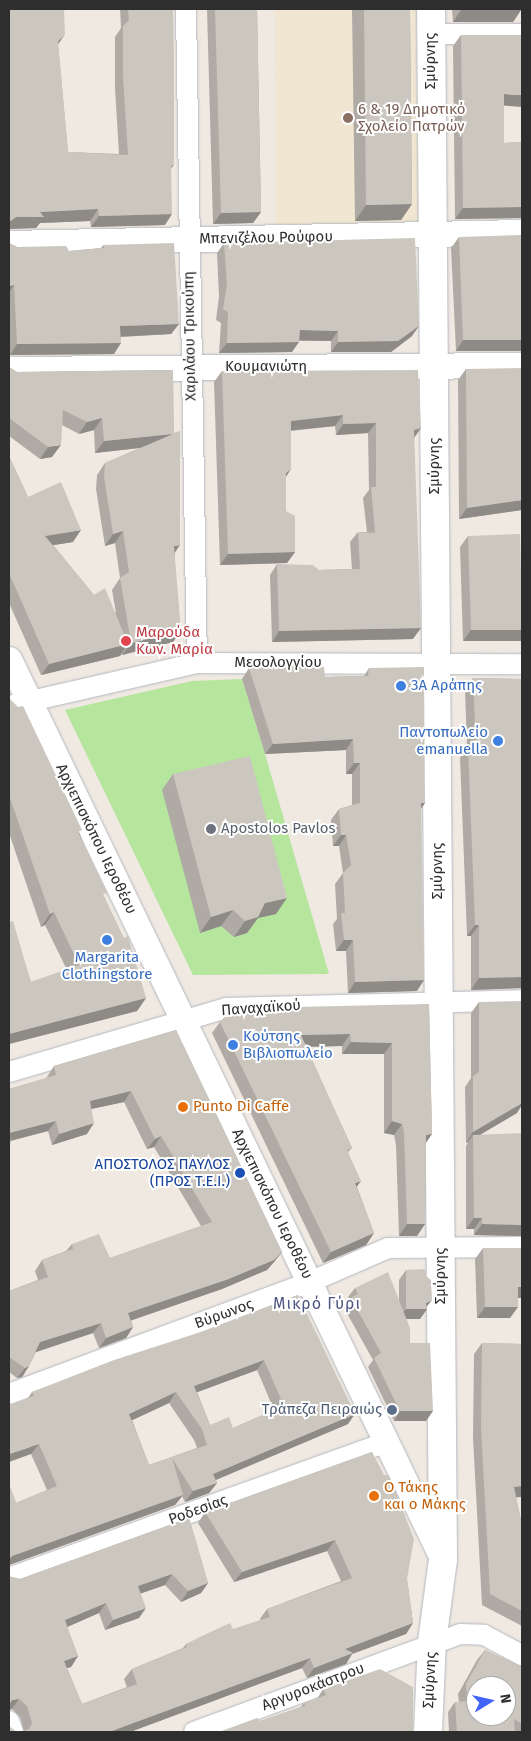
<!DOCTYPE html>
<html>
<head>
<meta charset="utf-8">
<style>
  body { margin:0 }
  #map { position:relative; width:531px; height:1741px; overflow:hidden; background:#efe9e1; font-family:"Fira Sans",sans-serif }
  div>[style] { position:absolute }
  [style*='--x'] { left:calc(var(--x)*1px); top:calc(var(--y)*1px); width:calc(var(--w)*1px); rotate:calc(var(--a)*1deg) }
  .education>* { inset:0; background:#f0e6d1 }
  .green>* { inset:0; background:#b6e59e }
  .roads { filter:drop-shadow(0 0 1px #b4b7c1) drop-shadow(0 0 1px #b4b7c1) }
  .minor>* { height:20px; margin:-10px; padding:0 10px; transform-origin:10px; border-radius:10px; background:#fff }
  .tertiary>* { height:25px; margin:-12.5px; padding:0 12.5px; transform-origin:12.5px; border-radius:12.5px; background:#fff }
  .secondary>* { height:28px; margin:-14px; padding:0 14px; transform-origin:14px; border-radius:14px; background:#fff }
  .wall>* { inset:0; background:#afaba4 }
  .shaded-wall>* { inset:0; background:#8e8b86 }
  .building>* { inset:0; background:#cbc7bf }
  .dots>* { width:14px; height:14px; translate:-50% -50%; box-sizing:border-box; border:2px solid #fff; border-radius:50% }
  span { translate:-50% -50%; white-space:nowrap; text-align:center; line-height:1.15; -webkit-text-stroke:4px #fff; paint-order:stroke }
  .street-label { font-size:15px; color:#2e2e2e }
  .education-label { font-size:15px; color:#785e54 }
  .left { translate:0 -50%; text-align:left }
  .health-label { font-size:15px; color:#be3a42 }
  .shop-label { font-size:15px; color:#366cbe }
  .right { translate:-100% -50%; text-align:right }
  .worship-label { font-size:15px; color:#5b616d }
  .food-label { font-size:15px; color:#c56008 }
  .transit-label { font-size:15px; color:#164399 }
  .service-label { font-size:15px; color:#4e5e75 }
  .neighbourhood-label { font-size:16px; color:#4d5680; letter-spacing:1px }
  .frame { position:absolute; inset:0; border:10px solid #2e2e2e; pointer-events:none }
  .north { position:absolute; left:466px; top:1676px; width:50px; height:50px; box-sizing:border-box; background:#fff; border:1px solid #ababab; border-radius:50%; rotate:81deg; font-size:14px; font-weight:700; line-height:20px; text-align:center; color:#2e2e2e }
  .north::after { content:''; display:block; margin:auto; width:18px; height:22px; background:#4264fb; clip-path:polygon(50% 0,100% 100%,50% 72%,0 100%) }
</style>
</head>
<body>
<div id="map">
  <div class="education">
    <div style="clip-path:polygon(275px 9px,419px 9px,422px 227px,276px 227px)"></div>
  </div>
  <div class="green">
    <div style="clip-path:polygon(242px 679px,265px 754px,329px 974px,193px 975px,65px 710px,192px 681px)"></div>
  </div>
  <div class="roads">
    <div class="minor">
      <div style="--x:186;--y:9;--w:654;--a:89.04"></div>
      <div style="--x:431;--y:34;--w:91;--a:0"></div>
      <div style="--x:9;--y:706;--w:193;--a:-12.9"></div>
      <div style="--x:197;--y:663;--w:325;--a:0.2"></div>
      <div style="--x:9;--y:1072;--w:226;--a:-16.4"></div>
      <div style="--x:226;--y:1008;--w:296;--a:-1.5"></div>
      <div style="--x:9;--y:1394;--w:321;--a:-20.4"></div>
      <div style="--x:310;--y:1282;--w:85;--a:-23.6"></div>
      <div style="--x:388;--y:1248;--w:134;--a:-0.4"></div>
      <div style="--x:9;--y:1578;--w:402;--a:-19.8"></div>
      <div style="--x:9;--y:1721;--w:12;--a:70"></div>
      <div style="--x:194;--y:1732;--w:284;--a:-20.2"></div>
      <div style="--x:461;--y:1634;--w:23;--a:2"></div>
      <div style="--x:484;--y:1635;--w:43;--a:27.8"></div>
    </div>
    <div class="tertiary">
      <div style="--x:9;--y:243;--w:513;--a:-1.23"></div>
      <div style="--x:9;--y:369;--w:513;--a:-0.45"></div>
      <div style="--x:9;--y:659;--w:1000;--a:64.28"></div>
    </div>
    <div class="secondary">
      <div style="--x:428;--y:1732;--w:90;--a:-87.5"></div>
      <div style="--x:432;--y:1642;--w:83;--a:-82.4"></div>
      <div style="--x:443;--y:1560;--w:1551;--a:-90.44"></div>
    </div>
  </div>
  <div class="wall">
    <div style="clip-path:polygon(9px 9px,58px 45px,68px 152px,119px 154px,115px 88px,115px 37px,121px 28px,120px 9px,173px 9px,174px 165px,171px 169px,165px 225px,91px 227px,90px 221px,40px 223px,36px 228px,9px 229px)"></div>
    <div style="clip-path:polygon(207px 9px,257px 9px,261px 212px,253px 223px,213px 224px)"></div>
    <div style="clip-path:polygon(352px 9px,410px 9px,412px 204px,401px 220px,355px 221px)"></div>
    <div style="clip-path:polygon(452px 9px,521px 9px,521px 10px,513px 22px,453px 22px)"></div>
    <div style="clip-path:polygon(461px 35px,504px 106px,504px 143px,522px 142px,522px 218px,455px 219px,453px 46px)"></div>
    <div style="clip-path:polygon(459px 237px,522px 351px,456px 351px,451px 248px)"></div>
    <div style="clip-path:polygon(9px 243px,17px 247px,69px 251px,101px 248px,103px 245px,179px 324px,171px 334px,121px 337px,114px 354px,10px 355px,9px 339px)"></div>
    <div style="clip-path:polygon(224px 243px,412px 336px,391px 352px,331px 352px,331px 341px,299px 341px,292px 352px,219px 353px,221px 323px,216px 320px,219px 296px,217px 253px)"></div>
    <div style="clip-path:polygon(9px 367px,17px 372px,173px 370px,175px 553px,173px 642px,122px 655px,122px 653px,120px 656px,41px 675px,9px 603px,9px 456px,28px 497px,73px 542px,53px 545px,94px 595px,116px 613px,112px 590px,120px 578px,115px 543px,105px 546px,96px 489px,97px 475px,105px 463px,140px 448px,95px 453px,94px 430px,79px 434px,62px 425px,52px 457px,40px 459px,9px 436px)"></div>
    <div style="clip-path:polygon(466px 369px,522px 510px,459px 519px,458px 380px)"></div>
    <div style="clip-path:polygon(222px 371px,421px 428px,414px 438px,413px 639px,272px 642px,270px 575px,277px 564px,319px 570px,352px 569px,350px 542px,358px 532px,367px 532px,363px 498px,369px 490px,368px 433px,336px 435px,335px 426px,291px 431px,286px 477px,286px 511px,295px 552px,287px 563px,220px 565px,214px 382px)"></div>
    <div style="clip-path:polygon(468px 536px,521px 573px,463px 641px,460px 547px)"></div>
    <div style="clip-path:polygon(249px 668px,325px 677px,364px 676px,369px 668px,425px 803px,421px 809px,417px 991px,348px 993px,346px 951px,336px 951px,333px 924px,337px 919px,335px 884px,343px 873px,339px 846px,333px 846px,331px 820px,339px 809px,352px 805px,352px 774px,346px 774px,346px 750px,265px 754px,242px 679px)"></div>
    <div style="clip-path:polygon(473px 678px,522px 679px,522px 988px,471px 990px,471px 936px,467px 936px,460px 758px,467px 747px,465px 690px)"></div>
    <div style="clip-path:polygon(9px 698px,80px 834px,104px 897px,146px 998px,137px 1011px,9px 1044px,9px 922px,31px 982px,67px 970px,45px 925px,41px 927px,9px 833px)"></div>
    <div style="clip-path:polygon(173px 774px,276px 914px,258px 918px,247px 933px,234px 937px,221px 926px,200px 933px,162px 790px)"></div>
    <div style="clip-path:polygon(479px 1002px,517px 1113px,481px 1134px,522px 1236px,474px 1235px,474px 1229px,466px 1229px,466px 1146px,468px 1142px,466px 1143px,465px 1087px,471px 1078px,471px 1013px)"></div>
    <div style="clip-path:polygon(429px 1004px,432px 1134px,426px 1143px,425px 1224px,417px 1236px,399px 1236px,396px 1145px,394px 1135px,384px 1133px,384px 1054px,342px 1054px,342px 1046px,306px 1047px,352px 1148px,348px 1152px,357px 1187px,374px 1233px,366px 1245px,323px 1263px,212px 1033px,220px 1022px)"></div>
    <div style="clip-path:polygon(176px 1030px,282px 1252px,274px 1262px,267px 1270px,222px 1289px,131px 1320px,133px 1327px,126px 1338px,99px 1348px,93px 1333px,36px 1352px,29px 1366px,22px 1377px,17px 1378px,9px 1372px,9px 1291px,38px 1280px,35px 1271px,42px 1260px,66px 1251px,72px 1244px,110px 1258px,201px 1226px,154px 1147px,147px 1149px,124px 1102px,91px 1109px,87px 1134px,52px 1145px,48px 1131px,11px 1141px,9px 1146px,9px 1089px,47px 1078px,47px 1077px,54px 1066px)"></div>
    <div style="clip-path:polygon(483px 1248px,522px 1248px,522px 1298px,518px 1298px,510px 1318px,477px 1318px,475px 1259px)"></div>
    <div style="clip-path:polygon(406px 1270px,426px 1307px,427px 1309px,420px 1319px,406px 1319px,410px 1343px,426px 1421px,394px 1421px,368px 1367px,373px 1360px,344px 1308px,350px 1300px,348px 1297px,355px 1288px,399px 1301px,399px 1280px)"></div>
    <div style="clip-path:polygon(evenodd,298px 1295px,348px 1424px,216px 1480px,217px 1483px,209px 1493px,185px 1502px,182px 1496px,175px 1505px,9px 1565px,9px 1484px,16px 1503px,47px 1490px,31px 1454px,28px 1398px,32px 1392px,204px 1331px,298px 1295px,257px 1370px,274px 1410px,233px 1428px,210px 1425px,197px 1392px,257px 1370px,298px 1295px,169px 1403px,194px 1440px,197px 1448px,149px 1465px,132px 1420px,169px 1403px)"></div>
    <div style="clip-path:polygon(482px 1343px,522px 1344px,522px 1497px,516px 1497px,522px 1525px,522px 1626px,482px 1605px,473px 1438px,474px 1354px)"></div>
    <div style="clip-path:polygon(372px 1452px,407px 1579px,413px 1623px,406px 1634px,352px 1654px,346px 1664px,307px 1678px,302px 1668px,130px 1732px,20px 1732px,24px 1731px,20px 1717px,12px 1709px,9px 1577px,20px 1579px,189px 1518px,208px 1583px,201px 1593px,181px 1602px,165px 1585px,141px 1593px,139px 1618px,105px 1630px,99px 1613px,67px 1627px,78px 1656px,71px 1667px,67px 1668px,82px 1704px,127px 1687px,124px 1679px,132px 1669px,183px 1648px,186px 1644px,260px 1621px,260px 1619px,267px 1609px,341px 1581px,327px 1551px,234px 1582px,198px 1523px,205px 1512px)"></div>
    <div style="clip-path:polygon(485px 1650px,522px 1667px,522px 1732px,449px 1732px,448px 1712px,455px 1702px,459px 1702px,458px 1694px,477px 1660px)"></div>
    <div style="clip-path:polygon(323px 1689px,413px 1732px,261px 1721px,301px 1707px,304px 1703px,317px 1699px)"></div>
  </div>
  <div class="shaded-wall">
    <div style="clip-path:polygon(461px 10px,521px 10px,513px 22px,453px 22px)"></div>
    <div style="clip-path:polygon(65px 34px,57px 46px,58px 41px)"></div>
    <div style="clip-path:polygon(504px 94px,522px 95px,522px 107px,496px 105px)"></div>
    <div style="clip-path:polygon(412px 204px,401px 220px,355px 221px,366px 205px)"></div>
    <div style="clip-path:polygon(522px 207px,522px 218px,455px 219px,463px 208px)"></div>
    <div style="clip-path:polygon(98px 209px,90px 221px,40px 223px,36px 228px,9px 229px,9px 222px,16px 217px,40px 212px)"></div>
    <div style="clip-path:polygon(261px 212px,253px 223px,213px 224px,221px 213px)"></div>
    <div style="clip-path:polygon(172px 214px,165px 225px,91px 227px,99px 216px)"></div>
    <div style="clip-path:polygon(14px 285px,9px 293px,9px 286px)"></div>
    <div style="clip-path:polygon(179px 324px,171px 334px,113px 337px,120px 326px)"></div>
    <div style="clip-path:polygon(419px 326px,412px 336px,391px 352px,331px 352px,338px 342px)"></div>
    <div style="clip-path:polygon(300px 330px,338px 331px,331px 341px,293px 340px)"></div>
    <div style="clip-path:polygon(463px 340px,522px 340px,522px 351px,456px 351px)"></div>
    <div style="clip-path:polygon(299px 342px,292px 352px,219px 353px,227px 343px)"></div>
    <div style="clip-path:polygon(121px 343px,114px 354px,10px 355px,17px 344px)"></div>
    <div style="clip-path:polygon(343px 415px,335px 426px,284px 431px,291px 421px)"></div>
    <div style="clip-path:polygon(102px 418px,94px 430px,79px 434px,87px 422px)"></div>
    <div style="clip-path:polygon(376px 423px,368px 433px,336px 435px,343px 424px)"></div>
    <div style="clip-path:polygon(421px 428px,413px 439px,414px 430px)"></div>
    <div style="clip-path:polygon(173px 434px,165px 445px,95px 453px,104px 441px)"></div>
    <div style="clip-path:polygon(61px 445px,52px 457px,40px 459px,48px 447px)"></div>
    <div style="clip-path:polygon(291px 469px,284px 480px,286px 473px)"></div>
    <div style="clip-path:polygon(522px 500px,522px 510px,459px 519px,467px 508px)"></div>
    <div style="clip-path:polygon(81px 530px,73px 542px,36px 548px,45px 536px)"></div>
    <div style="clip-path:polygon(123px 531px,115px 543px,105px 546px,113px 534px)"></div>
    <div style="clip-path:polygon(180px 545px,172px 557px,174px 546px)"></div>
    <div style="clip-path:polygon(295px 552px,287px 563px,220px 565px,228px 554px)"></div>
    <div style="clip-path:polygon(421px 628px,413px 639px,272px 642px,279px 631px)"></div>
    <div style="clip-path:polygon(471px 630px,522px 630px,522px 641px,463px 641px)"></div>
    <div style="clip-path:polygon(181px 631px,173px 642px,122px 655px,131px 643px)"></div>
    <div style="clip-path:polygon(128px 644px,120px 656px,41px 675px,49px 664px)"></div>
    <div style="clip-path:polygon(353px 739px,346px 750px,265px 754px,273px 744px)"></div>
    <div style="clip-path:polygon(354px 763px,360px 763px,352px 774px,346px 774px)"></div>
    <div style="clip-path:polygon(421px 803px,425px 803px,417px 814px)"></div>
    <div style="clip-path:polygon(341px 835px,346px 835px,339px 846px,333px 846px)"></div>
    <div style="clip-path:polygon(287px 898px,276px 914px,258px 918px,247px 933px,234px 937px,245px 921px,265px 903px)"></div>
    <div style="clip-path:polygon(233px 910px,221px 926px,200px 933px,211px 917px)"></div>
    <div style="clip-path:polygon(54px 912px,45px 925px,41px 927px,50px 914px)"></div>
    <div style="clip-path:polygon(475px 925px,479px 925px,471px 936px,467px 936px)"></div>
    <div style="clip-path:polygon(344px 940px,353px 940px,346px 951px,336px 951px)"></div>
    <div style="clip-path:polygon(522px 977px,522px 988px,471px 990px,479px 978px)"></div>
    <div style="clip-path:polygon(424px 980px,417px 991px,348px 993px,355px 982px)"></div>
    <div style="clip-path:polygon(146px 998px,137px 1011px,9px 1044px,9px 1034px)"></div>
    <div style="clip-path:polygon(350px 1034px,342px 1046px,293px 1047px,301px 1035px)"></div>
    <div style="clip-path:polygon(351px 1042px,392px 1043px,384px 1054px,342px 1054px)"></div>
    <div style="clip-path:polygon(131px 1091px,124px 1102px,82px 1111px,90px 1101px)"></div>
    <div style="clip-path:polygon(522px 1103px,522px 1105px,517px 1113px,473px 1139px,473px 1135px,468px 1142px,466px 1143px,473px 1132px)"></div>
    <div style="clip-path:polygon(56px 1121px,48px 1131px,9px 1141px,9px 1133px)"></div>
    <div style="clip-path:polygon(392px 1121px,402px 1124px,394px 1135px,384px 1133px)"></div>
    <div style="clip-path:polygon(94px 1123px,87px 1134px,52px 1145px,59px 1134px)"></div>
    <div style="clip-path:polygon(432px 1134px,424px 1145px,426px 1135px)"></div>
    <div style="clip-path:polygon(161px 1136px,154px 1147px,147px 1149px,155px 1139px)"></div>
    <div style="clip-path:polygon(361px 1181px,353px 1192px,355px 1183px)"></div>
    <div style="clip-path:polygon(474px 1218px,482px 1218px,474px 1229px,466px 1229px)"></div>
    <div style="clip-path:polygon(407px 1224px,425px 1224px,417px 1236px,399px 1236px)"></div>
    <div style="clip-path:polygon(482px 1224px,522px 1225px,522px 1236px,474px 1235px)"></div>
    <div style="clip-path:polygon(374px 1233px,366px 1245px,323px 1263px,331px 1252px)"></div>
    <div style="clip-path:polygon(282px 1252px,274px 1262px,267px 1270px,222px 1289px,121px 1324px,128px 1313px)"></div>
    <div style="clip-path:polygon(518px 1287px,522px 1287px,522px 1298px,510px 1298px)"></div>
    <div style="clip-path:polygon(432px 1300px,425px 1309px,427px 1309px,420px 1319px,399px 1319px,406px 1309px,426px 1303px)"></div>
    <div style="clip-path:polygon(485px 1307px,518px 1307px,510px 1318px,477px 1318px)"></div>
    <div style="clip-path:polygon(101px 1323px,93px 1333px,33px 1353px,40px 1342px)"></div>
    <div style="clip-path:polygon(133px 1327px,126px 1338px,99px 1348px,106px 1338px)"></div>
    <div style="clip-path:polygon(264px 1360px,257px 1370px,187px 1396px,194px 1386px)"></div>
    <div style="clip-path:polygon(29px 1366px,22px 1377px,17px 1378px,25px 1368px)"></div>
    <div style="clip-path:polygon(176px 1392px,169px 1403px,122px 1425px,129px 1414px)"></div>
    <div style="clip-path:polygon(400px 1411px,433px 1411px,426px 1421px,394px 1421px)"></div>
    <div style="clip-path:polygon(355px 1414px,348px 1424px,206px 1484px,213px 1474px)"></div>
    <div style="clip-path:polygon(39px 1444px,31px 1454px,9px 1462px,9px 1454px)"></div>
    <div style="clip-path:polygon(217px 1483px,209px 1493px,185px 1502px,193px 1491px)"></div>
    <div style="clip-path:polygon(522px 1486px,522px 1497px,506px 1498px,514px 1487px)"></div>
    <div style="clip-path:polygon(183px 1495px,175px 1505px,9px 1565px,9px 1559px,12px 1556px)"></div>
    <div style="clip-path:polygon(335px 1540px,327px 1551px,234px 1582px,242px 1572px)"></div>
    <div style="clip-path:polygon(172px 1574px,165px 1585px,131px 1597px,138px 1586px)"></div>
    <div style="clip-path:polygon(208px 1583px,201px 1593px,181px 1602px,188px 1591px)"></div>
    <div style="clip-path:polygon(106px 1603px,99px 1613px,58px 1631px,65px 1620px)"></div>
    <div style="clip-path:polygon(146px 1608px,139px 1618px,105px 1630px,113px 1620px)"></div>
    <div style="clip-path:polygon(413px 1623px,406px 1634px,352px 1654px,346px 1664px,307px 1678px,314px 1668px,345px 1649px)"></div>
    <div style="clip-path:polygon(78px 1656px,71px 1667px,56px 1671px,64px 1661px)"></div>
    <div style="clip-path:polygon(310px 1658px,302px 1668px,130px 1732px,109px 1732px)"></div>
    <div style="clip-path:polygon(19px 1699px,12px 1709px,9px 1710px,9px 1704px,12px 1700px)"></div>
  </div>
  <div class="building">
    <div style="clip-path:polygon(9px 9px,64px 9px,65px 34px,58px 41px,68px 152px,128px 155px,123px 77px,123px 26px,129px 20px,128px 9px,173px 9px,174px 78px,174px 165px,171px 165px,172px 214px,99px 216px,98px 209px,40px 212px,44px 217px,16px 217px,9px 222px)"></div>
    <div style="clip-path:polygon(215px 9px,257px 9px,261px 212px,221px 213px)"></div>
    <div style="clip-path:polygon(364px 9px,410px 9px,412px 204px,366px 205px)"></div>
    <div style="clip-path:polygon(461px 9px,521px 9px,521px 10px,461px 10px)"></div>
    <div style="clip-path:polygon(461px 35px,521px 35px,522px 39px,522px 95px,504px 94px,504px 143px,522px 142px,522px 207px,463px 208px)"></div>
    <div style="clip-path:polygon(522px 235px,522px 340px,463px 340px,459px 237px)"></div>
    <div style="clip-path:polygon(415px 238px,419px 326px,398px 341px,338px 342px,338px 331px,300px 330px,299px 342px,227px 343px,228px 312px,223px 309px,227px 285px,224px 243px)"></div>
    <div style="clip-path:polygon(9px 243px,17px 247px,66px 246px,69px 251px,104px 248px,103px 245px,174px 243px,179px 324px,120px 326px,121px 343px,17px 344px,14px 285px,9px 286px)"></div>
    <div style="clip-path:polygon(9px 367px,17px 372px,173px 370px,173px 433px,180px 431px,180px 545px,174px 546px,181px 631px,131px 643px,120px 578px,129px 572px,123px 531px,113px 534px,104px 477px,105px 463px,173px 434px,104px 441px,102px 418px,87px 422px,63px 410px,61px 445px,48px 447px,9px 418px)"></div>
    <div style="clip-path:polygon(522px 368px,522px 500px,467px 508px,466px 369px)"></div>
    <div style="clip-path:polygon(418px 370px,421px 428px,414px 430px,421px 628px,279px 631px,277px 564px,313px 565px,319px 570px,360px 569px,358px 532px,375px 533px,371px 487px,376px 487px,376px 423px,343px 424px,343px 415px,291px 421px,291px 469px,286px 473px,286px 511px,295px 516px,295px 552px,228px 554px,222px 371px)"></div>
    <div style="clip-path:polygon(9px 456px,28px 497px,61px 482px,81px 530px,45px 536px,94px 595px,105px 588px,128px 644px,49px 664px,9px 573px)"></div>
    <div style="clip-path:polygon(520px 534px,521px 573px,522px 573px,522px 630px,471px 630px,468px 536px)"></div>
    <div style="clip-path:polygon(281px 665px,324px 667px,325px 677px,368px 676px,369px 668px,424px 667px,425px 803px,421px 803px,424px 980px,355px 982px,353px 940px,344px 940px,341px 913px,345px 913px,343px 873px,351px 865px,346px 835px,341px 835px,339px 809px,360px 803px,360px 763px,354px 763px,353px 739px,273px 744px,249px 668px)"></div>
    <div style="clip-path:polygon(473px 678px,522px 679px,522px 977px,479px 978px,479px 925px,475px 925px,468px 746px,476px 746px)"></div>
    <div style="clip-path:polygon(9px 698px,18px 707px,23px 706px,82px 830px,78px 832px,107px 893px,103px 894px,124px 938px,128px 936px,146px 998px,9px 1034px,9px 922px,13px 921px,31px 982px,79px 965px,54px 912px,50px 914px,9px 795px)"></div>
    <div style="clip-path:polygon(250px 756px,287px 898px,265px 903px,258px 917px,245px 921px,233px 910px,211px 917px,173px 774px)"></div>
    <div style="clip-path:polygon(522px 1001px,522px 1103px,473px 1132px,473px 1076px,479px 1072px,479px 1002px)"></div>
    <div style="clip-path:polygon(429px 1004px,432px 1134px,426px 1135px,425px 1224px,407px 1224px,404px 1133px,402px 1124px,392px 1121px,392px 1043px,351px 1042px,350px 1034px,301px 1035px,352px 1148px,347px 1150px,361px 1181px,355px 1183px,374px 1233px,331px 1252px,220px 1022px,227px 1014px,248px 1008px)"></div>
    <div style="clip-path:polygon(176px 1030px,282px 1252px,274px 1260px,229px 1279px,128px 1313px,133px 1327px,106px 1338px,101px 1323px,40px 1342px,29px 1366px,25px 1368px,9px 1357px,9px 1291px,48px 1277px,42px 1260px,73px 1249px,72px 1244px,99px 1234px,110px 1258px,212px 1222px,161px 1136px,155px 1139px,131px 1091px,90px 1101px,94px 1123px,59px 1134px,56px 1121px,9px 1133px,9px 1089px,56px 1075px,54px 1066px)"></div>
    <div style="clip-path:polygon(522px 1133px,522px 1225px,482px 1224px,482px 1218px,474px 1218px,473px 1135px)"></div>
    <div style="clip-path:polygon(9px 1134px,11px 1142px,9px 1143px)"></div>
    <div style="clip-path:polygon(483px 1248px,522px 1248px,522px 1287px,518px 1287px,518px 1307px,485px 1307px)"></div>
    <div style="clip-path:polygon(425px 1269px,426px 1276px,431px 1280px,432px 1300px,426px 1303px,427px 1309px,406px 1309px,406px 1270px)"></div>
    <div style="clip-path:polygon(388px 1272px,410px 1328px,410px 1343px,430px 1343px,433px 1411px,400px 1411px,374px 1358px,381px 1353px,351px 1298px,358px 1294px,355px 1288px)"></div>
    <div style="clip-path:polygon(evenodd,298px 1295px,355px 1414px,213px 1474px,217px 1483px,193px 1491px,172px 1458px,183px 1495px,12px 1556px,9px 1559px,9px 1484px,16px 1503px,57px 1486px,39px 1444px,9px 1454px,9px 1405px,34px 1396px,32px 1392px,114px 1360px,204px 1331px,298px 1295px,264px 1360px,284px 1406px,233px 1428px,229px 1417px,210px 1425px,194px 1386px,264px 1360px,298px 1295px,176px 1392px,202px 1429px,207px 1445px,149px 1465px,129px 1414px,176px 1392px)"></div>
    <div style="clip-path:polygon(482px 1343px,522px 1344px,522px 1486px,514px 1487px,522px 1525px,522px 1611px,490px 1594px,481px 1427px)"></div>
    <div style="clip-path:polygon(372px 1452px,384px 1475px,389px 1475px,414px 1539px,407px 1579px,413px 1623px,345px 1649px,353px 1653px,314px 1668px,310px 1658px,109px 1732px,20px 1732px,29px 1729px,32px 1723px,27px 1706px,19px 1699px,12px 1700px,9px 1704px,9px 1576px,20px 1579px,189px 1518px,208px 1583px,188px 1591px,172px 1574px,138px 1586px,146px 1608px,113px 1620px,106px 1603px,65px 1620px,78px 1656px,64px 1661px,82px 1704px,137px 1684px,132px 1669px,187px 1647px,186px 1644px,202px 1636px,230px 1623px,233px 1629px,270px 1617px,267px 1609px,352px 1578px,335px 1540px,242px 1572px,205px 1512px)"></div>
    <div style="clip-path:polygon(evenodd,485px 1650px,522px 1667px,522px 1724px,514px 1719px,515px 1732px,457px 1732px,455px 1702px,467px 1701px,466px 1684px,485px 1650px,476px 1686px,506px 1686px,506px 1716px,476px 1716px,476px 1686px)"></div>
    <div style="clip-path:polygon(380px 1669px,413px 1687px,413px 1732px,219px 1732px,257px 1718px,261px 1721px,305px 1706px,304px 1703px,326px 1695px,323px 1689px)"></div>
    <div style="clip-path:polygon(9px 1724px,9px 1726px,17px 1732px,9px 1732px)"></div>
  </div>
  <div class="dots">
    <div style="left:348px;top:118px;background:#8d6e63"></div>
    <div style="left:126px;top:641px;background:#e0444e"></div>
    <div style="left:401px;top:686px;background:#3f7fe0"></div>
    <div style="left:498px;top:741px;background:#3f7fe0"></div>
    <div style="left:211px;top:829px;background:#6b7280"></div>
    <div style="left:107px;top:940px;background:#3f7fe0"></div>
    <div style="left:233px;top:1045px;background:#3f7fe0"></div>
    <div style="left:183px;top:1107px;background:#e8710a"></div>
    <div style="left:240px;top:1173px;background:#1a4fb4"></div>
    <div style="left:392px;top:1410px;background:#5c6f8a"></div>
    <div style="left:374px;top:1496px;background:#e8710a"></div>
  </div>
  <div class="street-label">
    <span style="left:431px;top:61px;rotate:-90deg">Σμύρνης</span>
    <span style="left:266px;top:238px;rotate:-1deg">Μπενιζέλου Ρούφου</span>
    <span style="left:190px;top:336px;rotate:-91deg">Χαριλάου Τρικούπη</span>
    <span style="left:266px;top:367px">Κουμανιώτη</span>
    <span style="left:435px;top:466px;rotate:-90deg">Σμύρνης</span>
    <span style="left:278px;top:663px">Μεσολογγίου</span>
    <span style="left:96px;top:839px;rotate:64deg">Αρχιεπισκόπου Ιεροθέου</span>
    <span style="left:438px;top:871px;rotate:-90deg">Σμύρνης</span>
    <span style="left:261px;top:1008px;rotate:-4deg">Παναχαϊκού</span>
    <span style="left:272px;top:1204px;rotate:64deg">Αρχιεπισκόπου Ιεροθέου</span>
    <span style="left:441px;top:1276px;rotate:-90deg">Σμύρνης</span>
    <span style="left:224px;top:1314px;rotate:-20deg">Βύρωνος</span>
    <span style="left:198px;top:1510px;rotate:-20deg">Ροδεσίας</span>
    <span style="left:430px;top:1680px;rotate:-87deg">Σμύρνης</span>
    <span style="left:313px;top:1687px;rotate:-21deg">Αργυροκάστρου</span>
  </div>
  <div class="education-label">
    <span class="left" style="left:358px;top:118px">6 &amp; 19 Δημοτικό<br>Σχολείο Πατρών</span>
  </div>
  <div class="health-label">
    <span class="left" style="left:136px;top:641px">Μαρούδα<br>Κων. Μαρία</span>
  </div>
  <div class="shop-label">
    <span class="left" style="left:411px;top:686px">3Α Αράπης</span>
    <span class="right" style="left:488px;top:741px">Παντοπωλείο<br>emanuella</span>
    <span style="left:107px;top:966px">Margarita<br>Clothingstore</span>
    <span class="left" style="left:243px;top:1045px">Κούτσης<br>Βιβλιοπωλείο</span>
  </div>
  <div class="worship-label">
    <span class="left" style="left:221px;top:829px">Apostolos Pavlos</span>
  </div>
  <div class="food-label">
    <span class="left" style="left:193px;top:1107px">Punto Di Caffe</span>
    <span class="left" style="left:384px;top:1496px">Ο Τάκης<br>και ο Μάκης</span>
  </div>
  <div class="transit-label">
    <span class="right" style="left:230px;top:1173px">ΑΠΟΣΤΟΛΟΣ ΠΑΥΛΟΣ<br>(ΠΡΟΣ Τ.Ε.Ι.)</span>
  </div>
  <div class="service-label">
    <span class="right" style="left:382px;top:1410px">Τράπεζα Πειραιώς</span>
  </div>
  <div class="neighbourhood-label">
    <span style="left:317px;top:1304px">Μικρό Γύρι</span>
  </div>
  <div class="frame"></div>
  <div class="north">N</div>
</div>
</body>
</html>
